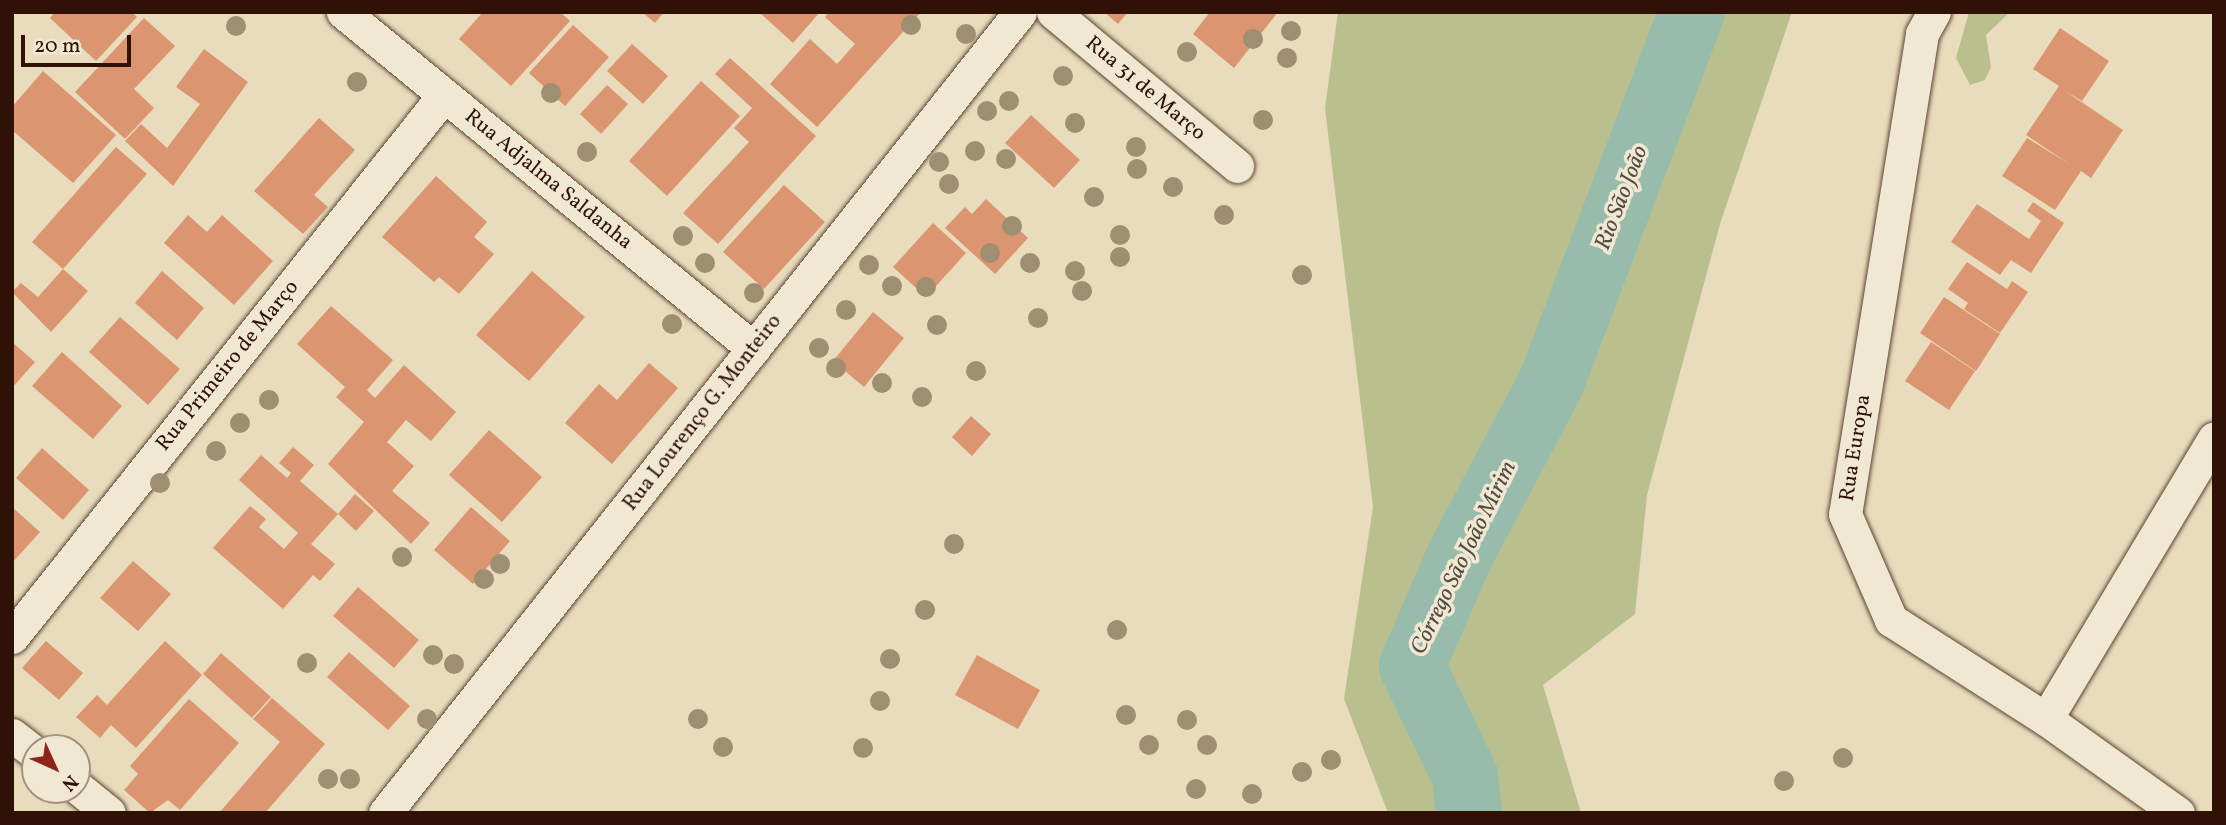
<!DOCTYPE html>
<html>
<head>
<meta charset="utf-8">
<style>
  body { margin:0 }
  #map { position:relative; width:2226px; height:825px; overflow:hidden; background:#e9dcbc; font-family:Vollkorn,serif }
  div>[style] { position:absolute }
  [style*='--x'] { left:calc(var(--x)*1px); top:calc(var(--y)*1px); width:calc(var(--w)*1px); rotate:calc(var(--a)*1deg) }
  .green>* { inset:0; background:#babf8e }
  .river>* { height:66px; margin:-33px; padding:0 33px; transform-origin:33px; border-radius:33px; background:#98bcac }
  .building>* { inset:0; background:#db9570 }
  .roads { filter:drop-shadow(0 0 2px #5e4434) drop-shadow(0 0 2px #5e4434) }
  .street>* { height:33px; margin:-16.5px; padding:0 16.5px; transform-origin:16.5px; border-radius:16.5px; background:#f1e8d3 }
  .trees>* { width:20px; height:20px; margin:-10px; border-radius:50%; background:#9e8e72 }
  span { translate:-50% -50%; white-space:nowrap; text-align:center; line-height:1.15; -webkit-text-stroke:7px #f1e8d3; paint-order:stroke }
  .street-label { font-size:21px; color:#2f1106 }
  .water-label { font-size:23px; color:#544d40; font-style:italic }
  .frame { position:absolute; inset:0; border:14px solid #2f1106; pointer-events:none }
  .north { position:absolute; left:21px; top:734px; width:70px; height:70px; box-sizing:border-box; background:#f1e8d3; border:2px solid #a39281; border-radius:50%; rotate:135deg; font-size:19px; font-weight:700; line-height:28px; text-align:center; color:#2f1106 }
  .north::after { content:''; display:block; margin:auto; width:24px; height:32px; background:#8f2418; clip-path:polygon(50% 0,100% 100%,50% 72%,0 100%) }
  .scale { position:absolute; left:21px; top:35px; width:110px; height:32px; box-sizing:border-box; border:4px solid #2f1106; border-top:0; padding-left:9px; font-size:21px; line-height:24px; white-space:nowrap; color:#2f1106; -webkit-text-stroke:5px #f1e8d3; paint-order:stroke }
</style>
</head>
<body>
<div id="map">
  <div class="green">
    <div style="clip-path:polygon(1338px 12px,1792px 12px,1720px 224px,1647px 495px,1635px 614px,1543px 685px,1581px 813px,1388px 813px,1344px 699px,1373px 507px,1325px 108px)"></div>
    <div style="clip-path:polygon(1969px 12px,2010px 12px,1986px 35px,1991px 67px,1985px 80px,1970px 85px,1956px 58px)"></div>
  </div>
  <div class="river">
    <div style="--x:1469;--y:813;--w:37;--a:-96"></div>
    <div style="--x:1465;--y:776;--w:122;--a:-115.7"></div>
    <div style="--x:1412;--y:666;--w:121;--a:-66.6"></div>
    <div style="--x:1460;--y:555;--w:195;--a:-62.1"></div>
    <div style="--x:1551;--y:383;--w:397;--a:-69.2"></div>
  </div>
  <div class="building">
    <div style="clip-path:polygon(55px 12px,132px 12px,137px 17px,96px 61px,50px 18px)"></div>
    <div style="clip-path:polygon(483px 12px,560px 12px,570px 21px,511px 86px,459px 39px)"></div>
    <div style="clip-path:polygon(642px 12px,664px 12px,655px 23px)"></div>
    <div style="clip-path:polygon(759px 12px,820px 12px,793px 43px)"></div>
    <div style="clip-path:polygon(829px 12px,921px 12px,817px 127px,770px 84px,810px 39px,837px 64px,855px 44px,825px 17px)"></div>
    <div style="clip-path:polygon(1104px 12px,1128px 12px,1118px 24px)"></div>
    <div style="clip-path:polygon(1210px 12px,1278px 12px,1234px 68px,1193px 34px)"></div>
    <div style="clip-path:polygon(144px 18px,175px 46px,134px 89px,154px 108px,125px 139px,75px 92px)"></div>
    <div style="clip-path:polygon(573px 25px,609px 57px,565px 106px,529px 73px)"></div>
    <div style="clip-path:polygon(2060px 28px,2109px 61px,2082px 101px,2065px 91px,2123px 130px,2091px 178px,2081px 171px,2055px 210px,2002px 176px,2027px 138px,2071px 165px,2026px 135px,2059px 86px,2033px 69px)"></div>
    <div style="clip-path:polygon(632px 44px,668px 76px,643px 104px,607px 71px)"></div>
    <div style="clip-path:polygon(204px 49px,248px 82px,173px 186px,125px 141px,141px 124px,167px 148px,200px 104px,176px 87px)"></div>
    <div style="clip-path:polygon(730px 58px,816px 136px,718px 244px,683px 213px,749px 142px,734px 128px,752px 108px,715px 74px)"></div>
    <div style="clip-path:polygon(43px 71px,116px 135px,73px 183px,12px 130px,12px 107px)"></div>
    <div style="clip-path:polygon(701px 81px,740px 116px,667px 196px,629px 161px)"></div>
    <div style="clip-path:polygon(607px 85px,628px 104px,601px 134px,580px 114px)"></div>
    <div style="clip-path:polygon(1031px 115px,1080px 160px,1054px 188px,1005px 143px)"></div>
    <div style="clip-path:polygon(319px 118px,355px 150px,314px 195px,328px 207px,303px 234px,254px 191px)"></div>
    <div style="clip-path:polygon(116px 147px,147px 174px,63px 269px,32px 242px)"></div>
    <div style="clip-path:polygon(436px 176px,487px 222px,474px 237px,494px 254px,459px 294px,439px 277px,434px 282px,382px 237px)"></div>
    <div style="clip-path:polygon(784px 185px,825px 222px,764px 289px,723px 252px)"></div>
    <div style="clip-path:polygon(986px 199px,1028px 238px,995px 274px,945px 228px,965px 207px,972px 214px)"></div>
    <div style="clip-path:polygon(2033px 202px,2064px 223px,2031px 273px,2011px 260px,2000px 275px,1951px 242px,1977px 204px,2029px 239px,2041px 221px,2027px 211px)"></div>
    <div style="clip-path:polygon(188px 215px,207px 232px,222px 215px,273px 261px,234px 305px,164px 243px)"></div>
    <div style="clip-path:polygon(933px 223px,966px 253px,926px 297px,893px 267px)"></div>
    <div style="clip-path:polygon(1967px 262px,2007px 289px,2012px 281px,2028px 292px,2000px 333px,1964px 309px,1968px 303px,1948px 289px)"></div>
    <div style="clip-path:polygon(63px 269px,88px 291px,51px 332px,12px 292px,21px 283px,38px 297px)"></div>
    <div style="clip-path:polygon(162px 271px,204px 308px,177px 340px,135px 303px)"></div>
    <div style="clip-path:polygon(532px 271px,585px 317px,529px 381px,476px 335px)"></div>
    <div style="clip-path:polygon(1944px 297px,2000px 334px,1976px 371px,1920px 333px)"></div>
    <div style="clip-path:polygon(331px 306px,393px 360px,367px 390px,375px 398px,404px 365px,456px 412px,431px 441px,406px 420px,387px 442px,414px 466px,392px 491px,430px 523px,411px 544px,328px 464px,364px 422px,336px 397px,345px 387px,297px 344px)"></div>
    <div style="clip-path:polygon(873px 312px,904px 338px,864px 387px,833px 361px)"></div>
    <div style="clip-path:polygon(120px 317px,180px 369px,148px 405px,89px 352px)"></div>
    <div style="clip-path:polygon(12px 342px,35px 362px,12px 388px)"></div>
    <div style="clip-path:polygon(1931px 342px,1975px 371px,1949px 410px,1905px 381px)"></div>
    <div style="clip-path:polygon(62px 352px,122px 406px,93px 439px,32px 386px)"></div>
    <div style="clip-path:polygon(649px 363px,678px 388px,612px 464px,565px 423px,599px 384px,617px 400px)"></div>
    <div style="clip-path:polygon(971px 416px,991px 434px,972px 456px,952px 437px)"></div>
    <div style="clip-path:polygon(489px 430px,542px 477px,502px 522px,449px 475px)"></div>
    <div style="clip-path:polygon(293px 447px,314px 465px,300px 481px,338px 514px,311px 544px,335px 564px,320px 581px,313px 575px,283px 609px,213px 548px,250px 506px,266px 519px,259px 527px,284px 549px,298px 533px,239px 480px,261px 455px,287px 478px,291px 473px,279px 463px)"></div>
    <div style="clip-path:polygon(42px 448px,89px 490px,63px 520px,16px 478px)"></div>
    <div style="clip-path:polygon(355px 494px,374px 511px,356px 531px,338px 514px)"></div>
    <div style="clip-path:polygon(12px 507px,40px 532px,12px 563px)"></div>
    <div style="clip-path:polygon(471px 507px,510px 541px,473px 584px,434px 550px)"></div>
    <div style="clip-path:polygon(133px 561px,171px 594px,138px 631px,100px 598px)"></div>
    <div style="clip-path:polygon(358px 587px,419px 640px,394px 668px,333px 616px)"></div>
    <div style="clip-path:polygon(46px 641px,83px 673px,59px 700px,22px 668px)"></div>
    <div style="clip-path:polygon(165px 641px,202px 675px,136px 748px,111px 725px,100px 738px,76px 717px,97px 695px,107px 705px)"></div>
    <div style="clip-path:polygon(349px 652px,410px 706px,388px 730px,327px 677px)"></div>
    <div style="clip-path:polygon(221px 653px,271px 697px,252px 718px,203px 674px)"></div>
    <div style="clip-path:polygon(977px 655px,1040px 690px,1018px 729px,955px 695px)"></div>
    <div style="clip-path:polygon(272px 698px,325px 744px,265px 813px,219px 813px,280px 742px,253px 719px)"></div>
    <div style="clip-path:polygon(189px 699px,239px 743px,180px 810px,168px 800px,150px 813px,124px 790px,138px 774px,130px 766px)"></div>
  </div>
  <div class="roads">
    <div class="street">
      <div style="--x:343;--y:12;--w:531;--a:39.35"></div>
      <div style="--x:1053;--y:12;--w:240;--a:39.9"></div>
      <div style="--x:1934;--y:12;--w:25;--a:119"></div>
      <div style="--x:1922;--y:34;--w:486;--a:99.1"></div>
      <div style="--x:1845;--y:514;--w:116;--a:66.5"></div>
      <div style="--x:1891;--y:620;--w:184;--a:32.6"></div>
      <div style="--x:2046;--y:719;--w:162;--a:35.5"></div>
      <div style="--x:12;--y:637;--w:693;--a:-51.44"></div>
      <div style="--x:2046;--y:719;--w:327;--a:-59.1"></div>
      <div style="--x:12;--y:735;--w:29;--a:38"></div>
      <div style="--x:77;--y:787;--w:41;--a:39.1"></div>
      <div style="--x:385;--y:813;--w:1022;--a:-51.59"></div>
    </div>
  </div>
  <div class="trees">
    <div style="left:911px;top:25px"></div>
    <div style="left:236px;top:26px"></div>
    <div style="left:1291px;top:31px"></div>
    <div style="left:966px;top:34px"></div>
    <div style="left:1253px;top:39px"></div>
    <div style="left:1187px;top:52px"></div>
    <div style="left:1287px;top:58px"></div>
    <div style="left:1063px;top:76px"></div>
    <div style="left:357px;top:82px"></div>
    <div style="left:551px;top:93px"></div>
    <div style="left:1009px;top:101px"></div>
    <div style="left:987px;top:111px"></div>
    <div style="left:1263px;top:120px"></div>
    <div style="left:1075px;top:123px"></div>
    <div style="left:1136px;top:147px"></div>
    <div style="left:975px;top:151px"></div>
    <div style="left:587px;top:152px"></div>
    <div style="left:1006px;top:159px"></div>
    <div style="left:939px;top:162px"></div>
    <div style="left:1137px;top:169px"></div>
    <div style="left:949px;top:184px"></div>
    <div style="left:1173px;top:187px"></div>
    <div style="left:1094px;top:197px"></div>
    <div style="left:1224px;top:215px"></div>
    <div style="left:1012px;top:226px"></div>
    <div style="left:1120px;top:235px"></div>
    <div style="left:683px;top:236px"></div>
    <div style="left:990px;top:253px"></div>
    <div style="left:1120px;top:257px"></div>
    <div style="left:705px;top:263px"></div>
    <div style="left:1030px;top:263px"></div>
    <div style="left:869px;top:265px"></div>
    <div style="left:1075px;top:271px"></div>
    <div style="left:1302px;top:275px"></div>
    <div style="left:892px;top:286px"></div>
    <div style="left:926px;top:287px"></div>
    <div style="left:1082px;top:291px"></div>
    <div style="left:754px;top:293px"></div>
    <div style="left:846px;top:310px"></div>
    <div style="left:1038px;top:318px"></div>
    <div style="left:672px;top:324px"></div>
    <div style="left:937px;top:325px"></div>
    <div style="left:819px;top:348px"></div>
    <div style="left:836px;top:368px"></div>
    <div style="left:976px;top:371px"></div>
    <div style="left:882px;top:383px"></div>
    <div style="left:922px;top:397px"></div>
    <div style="left:269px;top:400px"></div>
    <div style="left:240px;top:423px"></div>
    <div style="left:216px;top:451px"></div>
    <div style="left:160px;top:483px"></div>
    <div style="left:954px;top:544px"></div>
    <div style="left:402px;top:557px"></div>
    <div style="left:500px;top:564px"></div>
    <div style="left:484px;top:579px"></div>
    <div style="left:925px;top:610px"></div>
    <div style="left:1117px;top:630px"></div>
    <div style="left:433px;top:655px"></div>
    <div style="left:890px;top:659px"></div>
    <div style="left:307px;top:663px"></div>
    <div style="left:454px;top:664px"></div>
    <div style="left:880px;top:701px"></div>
    <div style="left:1126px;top:715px"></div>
    <div style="left:427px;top:719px"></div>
    <div style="left:698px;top:719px"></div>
    <div style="left:1187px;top:720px"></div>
    <div style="left:1149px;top:745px"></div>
    <div style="left:1207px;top:745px"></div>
    <div style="left:723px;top:747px"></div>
    <div style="left:863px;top:748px"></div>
    <div style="left:1843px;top:758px"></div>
    <div style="left:1331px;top:760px"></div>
    <div style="left:1302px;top:772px"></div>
    <div style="left:328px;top:779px"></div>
    <div style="left:350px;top:779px"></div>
    <div style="left:1784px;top:781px"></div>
    <div style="left:1196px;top:789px"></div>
    <div style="left:1252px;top:794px"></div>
  </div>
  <div class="street-label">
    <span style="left:1145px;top:89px;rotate:40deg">Rua 31 de Março</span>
    <span style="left:548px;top:180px;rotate:39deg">Rua Adjalma Saldanha</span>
    <span style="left:228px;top:366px;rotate:-51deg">Rua Primeiro de Março</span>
    <span style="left:703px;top:413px;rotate:-52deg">Rua Lourenço G. Monteiro</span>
    <span style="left:1856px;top:448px;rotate:-81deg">Rua Europa</span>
  </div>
  <div class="water-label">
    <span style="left:1622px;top:198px;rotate:-69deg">Rio São João</span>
    <span style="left:1464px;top:558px;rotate:-64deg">Córrego São João Mirim</span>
  </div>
  <div class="frame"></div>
  <div class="north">N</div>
  <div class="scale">20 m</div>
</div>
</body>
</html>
